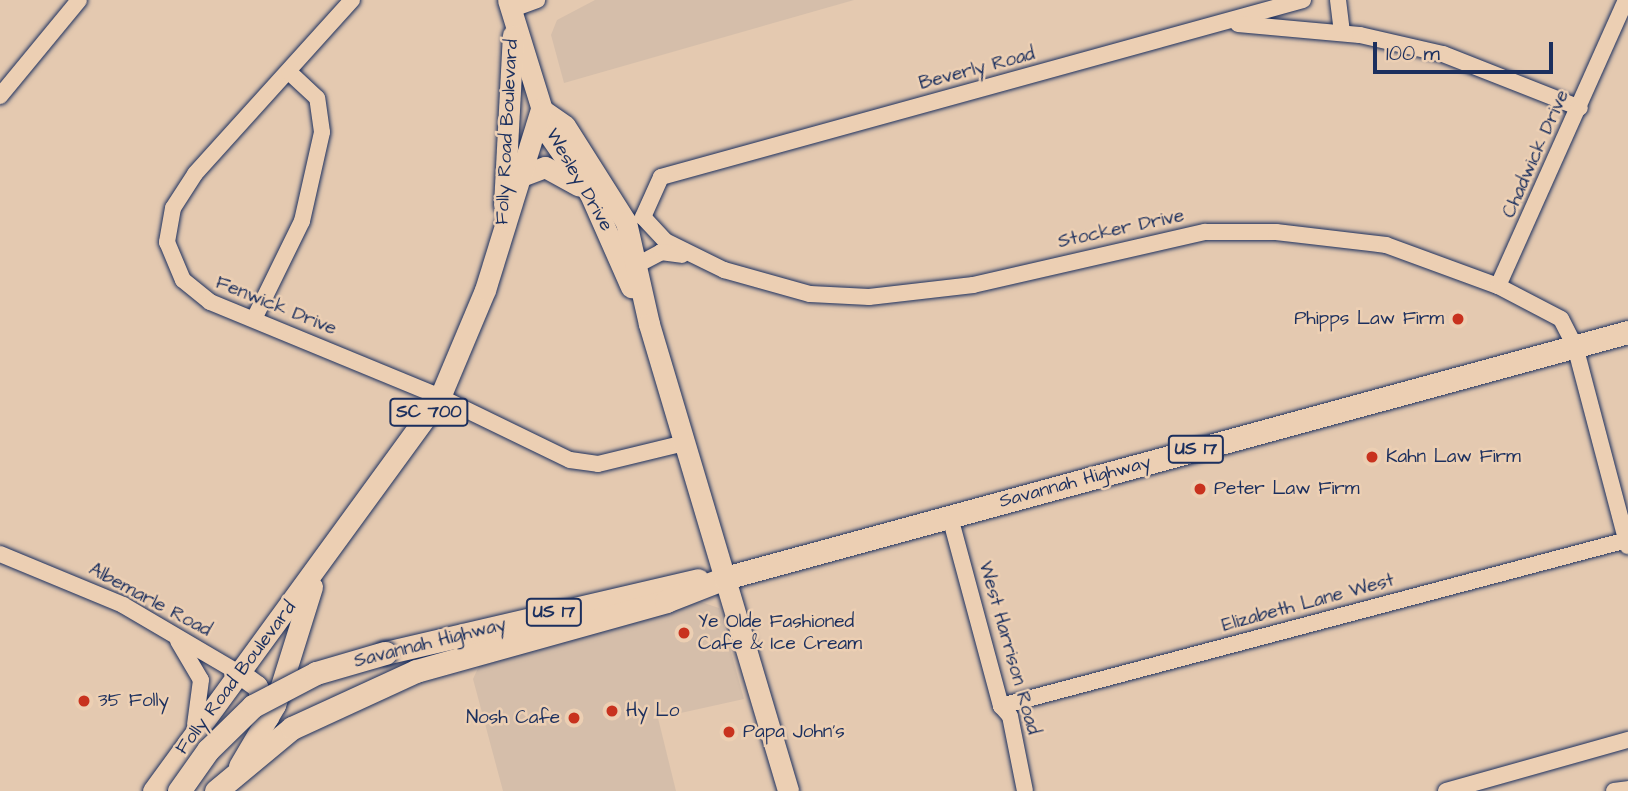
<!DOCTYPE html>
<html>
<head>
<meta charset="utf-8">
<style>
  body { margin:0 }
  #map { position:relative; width:1628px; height:791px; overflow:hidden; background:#e4c9b0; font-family:"Architects Daughter",sans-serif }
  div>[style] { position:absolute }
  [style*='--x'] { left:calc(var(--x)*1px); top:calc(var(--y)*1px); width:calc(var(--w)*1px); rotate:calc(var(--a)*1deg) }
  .built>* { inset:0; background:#d5beaa }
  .roads { filter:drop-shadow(0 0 2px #1b2f5e) drop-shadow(0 0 2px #1b2f5e) }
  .minor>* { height:16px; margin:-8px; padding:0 8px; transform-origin:8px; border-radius:8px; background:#eccfb3 }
  .major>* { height:21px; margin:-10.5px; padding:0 10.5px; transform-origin:10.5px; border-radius:10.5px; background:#eccfb3 }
  .highway>* { height:23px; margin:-11.5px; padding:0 11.5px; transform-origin:11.5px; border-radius:11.5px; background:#eccfb3 }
  .bridges { filter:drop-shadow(0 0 2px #1b2f5e) drop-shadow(0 0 2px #1b2f5e) }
  .highway-bridge>* { height:23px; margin:-11.5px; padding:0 11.5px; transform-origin:11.5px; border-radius:11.5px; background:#eccfb3 }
  .dots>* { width:19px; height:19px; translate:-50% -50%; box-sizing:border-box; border:4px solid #eccfb3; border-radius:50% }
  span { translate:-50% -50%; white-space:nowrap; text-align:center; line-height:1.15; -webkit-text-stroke:5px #eccfb3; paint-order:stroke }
  .shield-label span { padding:2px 5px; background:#eccfb3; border:2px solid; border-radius:5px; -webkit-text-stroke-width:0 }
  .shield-label { font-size:18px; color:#1b2f5e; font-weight:700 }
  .street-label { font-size:19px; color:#1b2f5e }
  .poi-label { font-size:19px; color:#1b2f5e }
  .right { translate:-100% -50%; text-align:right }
  .left { translate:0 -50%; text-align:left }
  .scale { position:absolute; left:1373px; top:42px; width:180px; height:32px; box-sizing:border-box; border:4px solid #1b2f5e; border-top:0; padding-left:9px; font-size:21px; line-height:24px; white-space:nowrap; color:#1b2f5e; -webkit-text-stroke:5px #eccfb3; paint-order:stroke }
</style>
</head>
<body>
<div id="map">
  <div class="built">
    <div style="clip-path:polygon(595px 0,854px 0,564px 83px,551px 35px,557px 20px)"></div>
    <div style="clip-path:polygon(698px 601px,719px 608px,744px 699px,658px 718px,676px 791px,503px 791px,473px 679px,480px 664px)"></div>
  </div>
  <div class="roads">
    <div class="minor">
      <div style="--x:352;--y:0;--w:234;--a:132.1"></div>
      <div style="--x:195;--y:174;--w:40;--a:122.9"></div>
      <div style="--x:173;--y:208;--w:35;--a:100"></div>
      <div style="--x:167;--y:242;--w:41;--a:67.2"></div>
      <div style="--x:183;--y:280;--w:35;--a:39"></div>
      <div style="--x:210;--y:302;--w:249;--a:22.4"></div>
      <div style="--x:440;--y:397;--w:144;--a:25.9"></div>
      <div style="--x:570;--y:460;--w:28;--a:8"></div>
      <div style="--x:598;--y:464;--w:89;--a:-13.6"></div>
      <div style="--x:1303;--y:0;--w:666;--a:164.59"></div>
      <div style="--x:661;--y:177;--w:44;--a:114.2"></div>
      <div style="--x:643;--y:217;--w:33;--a:47"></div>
      <div style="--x:665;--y:241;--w:66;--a:26.2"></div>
      <div style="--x:724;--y:270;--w:89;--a:15.6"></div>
      <div style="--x:810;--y:294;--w:59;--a:2.9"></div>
      <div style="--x:869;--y:297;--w:105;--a:-6.6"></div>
      <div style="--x:973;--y:285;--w:238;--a:-12.9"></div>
      <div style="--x:1205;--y:232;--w:71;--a:0"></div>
      <div style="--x:1276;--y:232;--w:111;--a:6.7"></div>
      <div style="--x:1386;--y:245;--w:119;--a:20.1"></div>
      <div style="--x:1498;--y:286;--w:71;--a:27.6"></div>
      <div style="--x:1561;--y:319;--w:30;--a:63"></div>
      <div style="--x:1575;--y:346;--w:207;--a:75.2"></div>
      <div style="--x:1338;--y:0;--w:33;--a:83"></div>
      <div style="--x:510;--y:10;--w:29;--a:-20"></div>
      <div style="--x:1238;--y:24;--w:122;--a:5.2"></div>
      <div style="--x:1360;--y:35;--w:85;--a:12.9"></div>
      <div style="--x:1443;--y:54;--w:147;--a:21.5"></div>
      <div style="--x:0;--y:96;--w:124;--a:-50.5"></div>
      <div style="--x:637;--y:265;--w:27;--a:-28"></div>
      <div style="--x:661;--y:252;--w:21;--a:8"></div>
      <div style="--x:1498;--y:286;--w:313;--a:-65.9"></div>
      <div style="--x:254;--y:319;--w:109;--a:-63.9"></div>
      <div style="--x:302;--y:221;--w:91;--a:-77.3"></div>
      <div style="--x:322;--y:132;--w:34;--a:-98"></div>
      <div style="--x:317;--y:98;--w:38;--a:-137"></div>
      <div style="--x:950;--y:517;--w:196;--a:74.9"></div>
      <div style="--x:1001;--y:706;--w:13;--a:48"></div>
      <div style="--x:1010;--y:716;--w:76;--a:78.7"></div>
      <div style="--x:0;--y:554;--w:133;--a:22.5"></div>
      <div style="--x:123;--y:605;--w:134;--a:30.4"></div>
      <div style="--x:178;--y:641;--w:45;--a:59.5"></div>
      <div style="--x:201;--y:680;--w:45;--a:97.6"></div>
      <div style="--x:1001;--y:706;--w:648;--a:-14.85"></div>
      <div style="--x:1446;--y:791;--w:189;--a:-15.7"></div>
      <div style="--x:1614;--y:791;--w:14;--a:-8"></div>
    </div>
    <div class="major">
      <div style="--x:508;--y:0;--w:142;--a:72.8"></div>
      <div style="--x:550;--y:136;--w:70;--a:55.4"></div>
      <div style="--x:590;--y:194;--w:102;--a:66.2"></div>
      <div style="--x:541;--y:109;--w:29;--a:35"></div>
      <div style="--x:565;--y:126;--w:114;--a:57.6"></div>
      <div style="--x:626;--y:222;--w:105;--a:77.3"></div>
      <div style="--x:649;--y:324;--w:487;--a:73.4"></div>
      <div style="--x:524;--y:175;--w:22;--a:-21"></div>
      <div style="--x:545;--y:167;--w:38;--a:29"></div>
      <div style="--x:504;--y:205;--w:170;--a:-87"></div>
      <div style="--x:239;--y:673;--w:22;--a:36"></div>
      <div style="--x:257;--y:686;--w:33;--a:70"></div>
      <div style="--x:239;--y:766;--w:71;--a:-59.5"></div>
      <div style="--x:275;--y:705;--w:124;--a:-72.6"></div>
      <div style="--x:153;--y:791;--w:487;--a:-53.9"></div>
      <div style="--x:440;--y:397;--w:116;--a:-67.2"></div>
      <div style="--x:485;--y:290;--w:189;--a:-72.8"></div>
    </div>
    <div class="highway">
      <div style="--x:385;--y:653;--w:321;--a:-13.1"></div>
      <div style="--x:216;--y:791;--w:99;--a:-39.7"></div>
      <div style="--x:292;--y:728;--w:136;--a:-24.7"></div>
      <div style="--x:416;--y:671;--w:260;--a:-15.6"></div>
      <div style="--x:666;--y:601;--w:63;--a:-21.3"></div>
      <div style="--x:725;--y:578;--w:936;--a:-15.24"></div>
    </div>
  </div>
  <div class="bridges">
    <div class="highway-bridge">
      <div style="--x:179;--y:791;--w:50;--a:-54.7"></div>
      <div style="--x:208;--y:750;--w:63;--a:-44.4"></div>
      <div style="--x:253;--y:706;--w:71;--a:-27.6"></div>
      <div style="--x:316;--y:673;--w:72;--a:-16.2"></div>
    </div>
  </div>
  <div class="dots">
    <div style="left:1458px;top:319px;background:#c8321e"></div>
    <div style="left:1372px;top:457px;background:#c8321e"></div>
    <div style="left:1200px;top:489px;background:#c8321e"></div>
    <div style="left:684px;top:633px;background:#c8321e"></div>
    <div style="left:84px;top:701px;background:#c8321e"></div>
    <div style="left:612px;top:711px;background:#c8321e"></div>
    <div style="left:574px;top:718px;background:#c8321e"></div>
    <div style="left:729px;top:732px;background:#c8321e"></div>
  </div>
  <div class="shield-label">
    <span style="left:429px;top:412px">SC 700</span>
    <span style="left:1196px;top:449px">US 17</span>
    <span style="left:554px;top:612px">US 17</span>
  </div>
  <div class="street-label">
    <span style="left:977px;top:69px;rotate:-15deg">Beverly Road</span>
    <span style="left:507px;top:132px;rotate:-87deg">Folly Road Boulevard</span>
    <span style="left:1536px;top:154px;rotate:-66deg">Chadwick Drive</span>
    <span style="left:579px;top:180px;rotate:60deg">Wesley Drive</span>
    <span style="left:1121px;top:229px;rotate:-12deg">Stocker Drive</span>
    <span style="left:276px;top:306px;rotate:22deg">Fenwick Drive</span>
    <span style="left:1075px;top:482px;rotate:-15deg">Savannah Highway</span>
    <span style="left:150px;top:600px;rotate:28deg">Albemarle Road</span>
    <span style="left:1308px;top:603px;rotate:-15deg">Elizabeth Lane West</span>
    <span style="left:430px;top:643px;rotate:-14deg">Savannah Highway</span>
    <span style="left:1009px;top:648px;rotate:74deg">West Harrison Road</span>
    <span style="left:236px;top:678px;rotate:-53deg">Folly Road Boulevard</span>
  </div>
  <div class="poi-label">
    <span class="right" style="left:1444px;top:319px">Phipps Law Firm</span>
    <span class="left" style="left:1386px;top:457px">Kahn Law Firm</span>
    <span class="left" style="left:1214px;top:489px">Peter Law Firm</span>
    <span class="left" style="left:698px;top:633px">Ye Olde Fashioned<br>Cafe &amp; Ice Cream</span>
    <span class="left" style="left:98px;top:701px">35 Folly</span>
    <span class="left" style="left:626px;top:711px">Hy Lo</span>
    <span class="right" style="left:560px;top:718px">Nosh Cafe</span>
    <span class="left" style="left:743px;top:732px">Papa John's</span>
  </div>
  <div class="scale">100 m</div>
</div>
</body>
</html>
